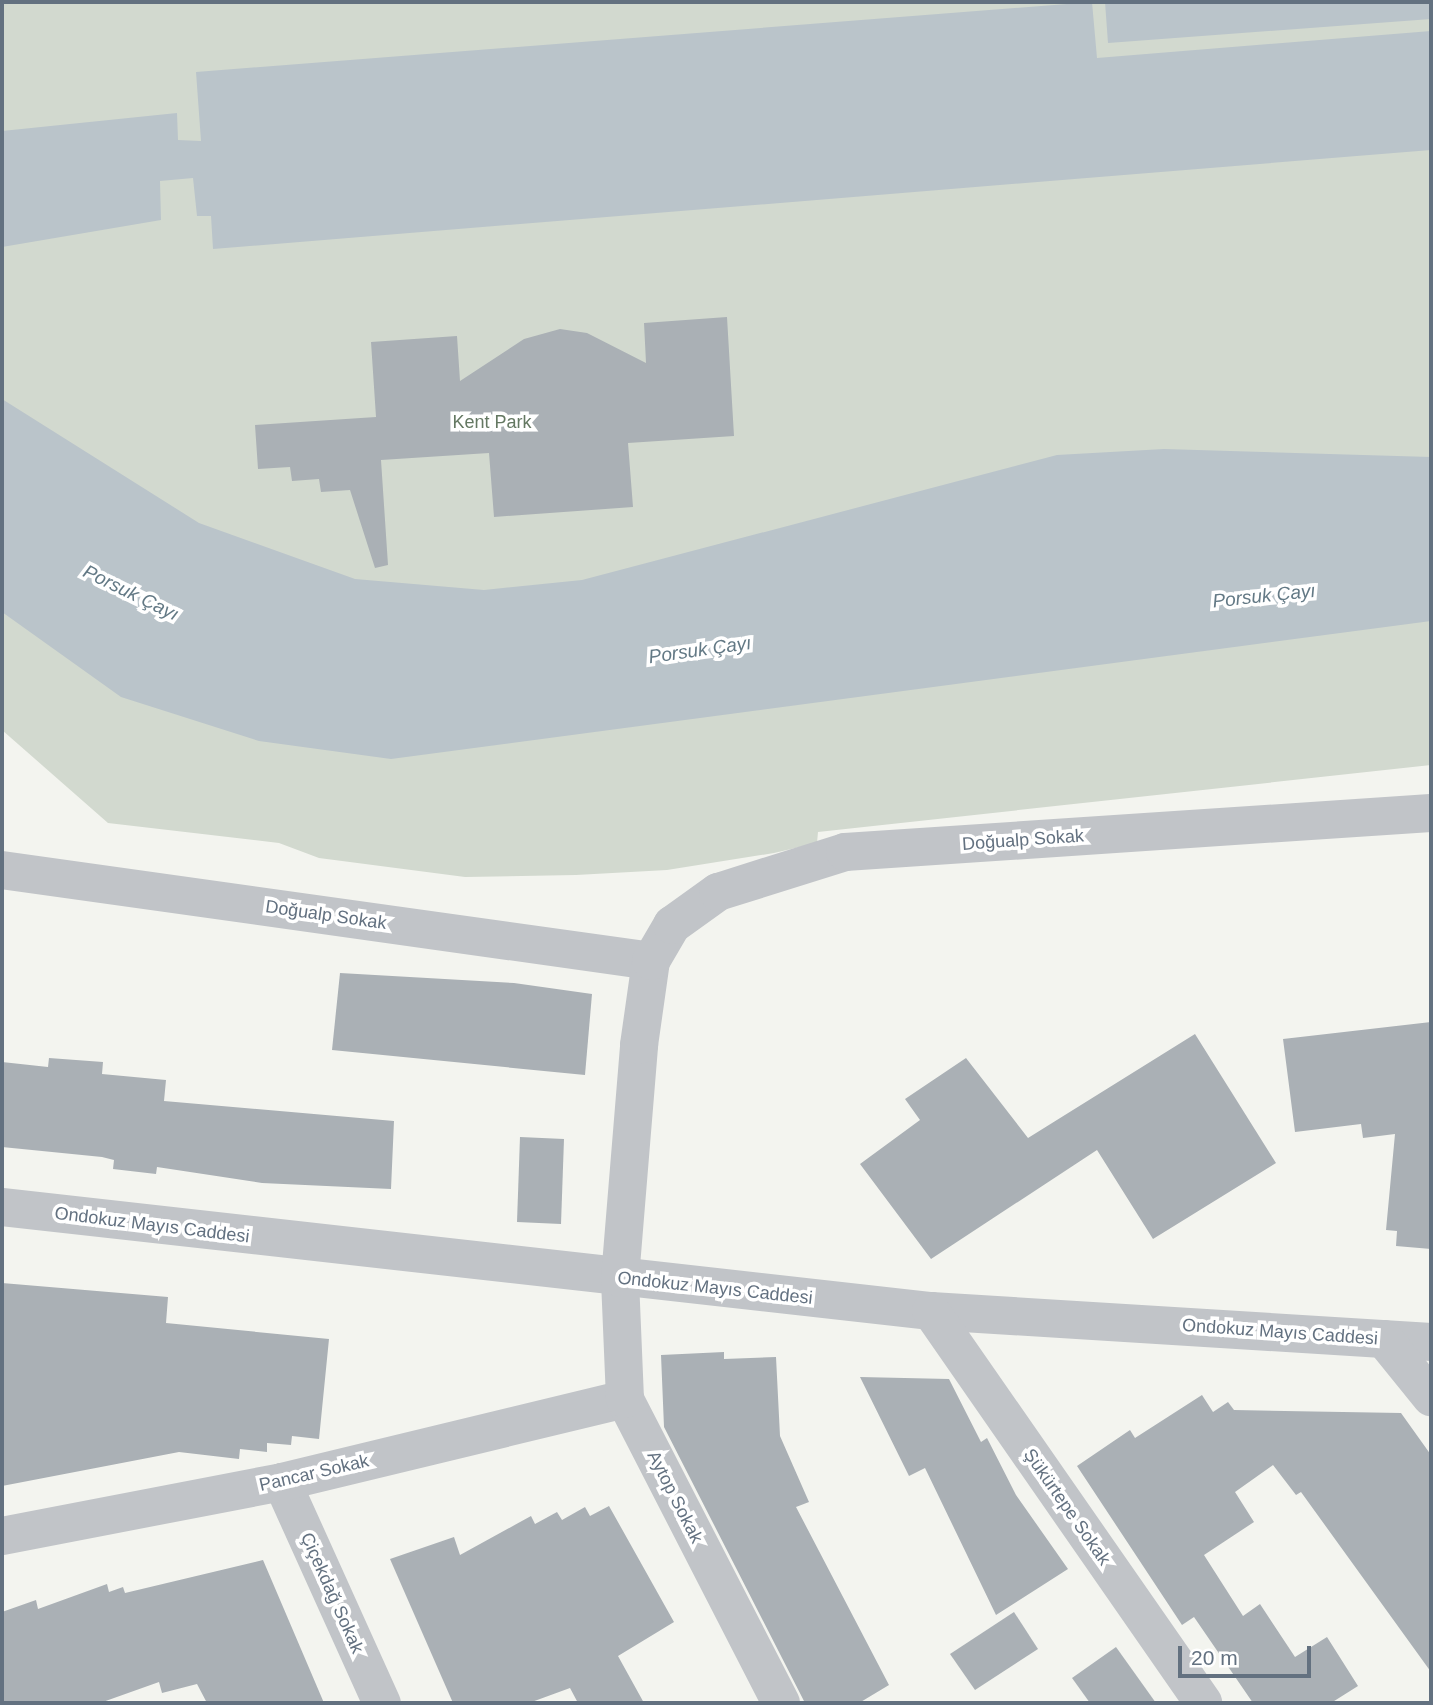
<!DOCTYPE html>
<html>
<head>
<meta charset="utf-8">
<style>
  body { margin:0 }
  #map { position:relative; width:1433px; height:1705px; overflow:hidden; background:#f3f4ef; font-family:Helvetica,sans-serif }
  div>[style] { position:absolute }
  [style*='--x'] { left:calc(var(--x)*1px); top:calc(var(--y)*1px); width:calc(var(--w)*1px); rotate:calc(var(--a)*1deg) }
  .green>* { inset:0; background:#d2d9cf }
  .water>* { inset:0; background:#bac4ca }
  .building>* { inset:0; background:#aab0b5 }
  .minor>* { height:38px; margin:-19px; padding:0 19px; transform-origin:19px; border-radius:19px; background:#c1c4c8 }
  span { translate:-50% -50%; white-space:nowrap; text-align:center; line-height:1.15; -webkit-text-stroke:7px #fff; paint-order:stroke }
  .park-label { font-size:18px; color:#647862 }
  .street-label { font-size:18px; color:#637180 }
  .water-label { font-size:19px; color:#637985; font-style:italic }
  .frame { position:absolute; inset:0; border:4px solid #637180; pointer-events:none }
  .scale { position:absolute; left:1178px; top:1646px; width:133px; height:32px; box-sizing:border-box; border:4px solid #637180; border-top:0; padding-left:9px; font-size:21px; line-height:24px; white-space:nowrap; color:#637180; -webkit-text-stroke:5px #fff; paint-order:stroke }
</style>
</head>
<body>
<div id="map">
  <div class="green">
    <div style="clip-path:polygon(2px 2px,1431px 2px,1431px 765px,818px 832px,817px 843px,774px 853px,667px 870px,576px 875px,465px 877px,319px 858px,279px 843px,108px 823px,2px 730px)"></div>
  </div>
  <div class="water">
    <div style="clip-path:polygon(1092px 2px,1097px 58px,1431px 31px,1431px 150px,213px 249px,211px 216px,197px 216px,193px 178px,160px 181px,161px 220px,2px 247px,2px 131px,177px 113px,178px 140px,201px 141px,196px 72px)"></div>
    <div style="clip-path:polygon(1105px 2px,1431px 2px,1431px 19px,1108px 43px)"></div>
    <div style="clip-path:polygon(2px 399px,199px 523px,355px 579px,484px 590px,582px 580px,1057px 455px,1164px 449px,1431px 457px,1431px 621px,391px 759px,259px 741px,121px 697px,2px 612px)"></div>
  </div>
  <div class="building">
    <div style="clip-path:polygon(727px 317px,734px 436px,628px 443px,633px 507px,494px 517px,489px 453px,381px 460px,388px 565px,375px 568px,350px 490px,321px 492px,319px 479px,292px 481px,290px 467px,258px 469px,255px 425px,376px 417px,371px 342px,457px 336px,460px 381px,524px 339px,560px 329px,587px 333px,646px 363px,644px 323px)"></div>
    <div style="clip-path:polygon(340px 973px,514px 983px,592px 994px,585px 1075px,332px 1050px)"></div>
    <div style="clip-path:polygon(1431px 1022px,1431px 1249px,1396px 1246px,1397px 1231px,1386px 1230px,1395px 1134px,1363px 1138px,1361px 1124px,1295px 1132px,1283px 1039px)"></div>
    <div style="clip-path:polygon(1195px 1034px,1276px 1163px,1153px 1239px,1097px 1150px,931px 1259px,860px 1164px,920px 1120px,905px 1099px,966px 1058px,1028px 1138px)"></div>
    <div style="clip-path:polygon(49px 1058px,103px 1062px,102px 1074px,166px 1080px,164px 1101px,394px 1121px,391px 1189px,262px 1183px,157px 1167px,156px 1174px,113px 1169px,114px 1160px,102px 1157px,2px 1147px,2px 1062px,48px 1067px)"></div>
    <div style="clip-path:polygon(520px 1137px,564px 1139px,561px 1224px,517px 1222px)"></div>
    <div style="clip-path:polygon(2px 1283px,168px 1297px,166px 1323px,329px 1339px,319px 1439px,292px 1436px,291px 1445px,267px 1443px,267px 1452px,240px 1449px,239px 1459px,179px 1452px,2px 1486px)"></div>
    <div style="clip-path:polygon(724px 1352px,724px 1359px,776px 1357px,780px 1436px,809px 1502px,796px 1507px,889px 1685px,859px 1703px,805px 1703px,664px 1427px,661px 1355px)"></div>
    <div style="clip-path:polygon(860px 1377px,949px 1379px,981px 1442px,987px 1438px,1016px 1495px,1068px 1569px,996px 1615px,925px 1468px,909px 1476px)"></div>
    <div style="clip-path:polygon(1202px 1395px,1213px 1412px,1228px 1402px,1234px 1410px,1401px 1413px,1431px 1455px,1431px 1672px,1301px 1492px,1296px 1495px,1273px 1465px,1235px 1492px,1254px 1522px,1204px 1555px,1243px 1616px,1260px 1604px,1295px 1657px,1327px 1637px,1358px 1686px,1331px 1703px,1253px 1703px,1194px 1617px,1182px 1625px,1077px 1466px,1130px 1430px,1135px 1438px)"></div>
    <div style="clip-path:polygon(609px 1506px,674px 1622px,618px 1656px,644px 1703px,578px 1703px,570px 1688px,529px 1703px,453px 1703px,390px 1559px,454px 1537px,460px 1555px,531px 1516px,535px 1524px,557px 1512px,562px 1520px,585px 1507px,590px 1516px)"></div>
    <div style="clip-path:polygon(263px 1560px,324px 1703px,207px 1703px,197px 1684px,162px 1693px,159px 1682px,100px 1703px,2px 1703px,2px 1612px,36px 1600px,38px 1609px,107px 1584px,109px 1592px,123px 1587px,125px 1593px)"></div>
    <div style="clip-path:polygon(1014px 1612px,1038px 1649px,975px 1690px,950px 1654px)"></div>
    <div style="clip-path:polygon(1116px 1647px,1156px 1703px,1090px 1703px,1072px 1678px)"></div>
  </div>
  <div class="minor">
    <div style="--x:2;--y:870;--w:655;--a:7.98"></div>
    <div style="--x:2;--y:1207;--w:935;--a:6.39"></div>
    <div style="--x:931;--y:1311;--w:501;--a:3.55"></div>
    <div style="--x:931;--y:1311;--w:477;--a:55.2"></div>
    <div style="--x:1384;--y:1339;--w:75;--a:51"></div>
    <div style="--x:282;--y:1482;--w:243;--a:65.7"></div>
    <div style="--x:2;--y:1536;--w:285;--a:-10.9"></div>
    <div style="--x:282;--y:1482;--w:353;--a:-13.6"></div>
    <div style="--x:781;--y:1703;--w:342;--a:-117.2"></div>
    <div style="--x:625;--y:1399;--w:121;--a:-92.4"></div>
    <div style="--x:620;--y:1278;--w:234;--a:-85.3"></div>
    <div style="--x:639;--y:1045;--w:85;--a:-81.9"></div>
    <div style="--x:651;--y:961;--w:42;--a:-59.7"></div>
    <div style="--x:672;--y:925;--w:57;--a:-35.7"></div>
    <div style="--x:718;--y:892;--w:133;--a:-17.5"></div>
    <div style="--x:845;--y:852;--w:587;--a:-3.81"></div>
  </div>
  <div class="park-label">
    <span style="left:492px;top:422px">Kent Park</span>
  </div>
  <div class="street-label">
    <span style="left:1023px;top:840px;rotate:-4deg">Doğualp Sokak</span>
    <span style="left:326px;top:915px;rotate:8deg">Doğualp Sokak</span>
    <span style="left:152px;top:1225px;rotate:7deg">Ondokuz Mayıs Caddesi</span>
    <span style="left:715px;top:1288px;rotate:6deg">Ondokuz Mayıs Caddesi</span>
    <span style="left:1280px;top:1332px;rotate:4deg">Ondokuz Mayıs Caddesi</span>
    <span style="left:314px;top:1473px;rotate:-13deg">Pancar Sokak</span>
    <span style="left:675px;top:1497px;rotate:63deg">Aytop Sokak</span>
    <span style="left:1067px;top:1507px;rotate:55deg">Şükürtepe Sokak</span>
    <span style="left:332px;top:1593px;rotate:66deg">Çiçekdağ Sokak</span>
  </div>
  <div class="water-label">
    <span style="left:131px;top:593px;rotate:26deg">Porsuk Çayı</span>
    <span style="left:1264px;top:596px;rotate:-6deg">Porsuk Çayı</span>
    <span style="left:700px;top:650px;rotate:-8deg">Porsuk Çayı</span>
  </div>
  <div class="frame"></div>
  <div class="scale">20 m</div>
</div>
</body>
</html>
